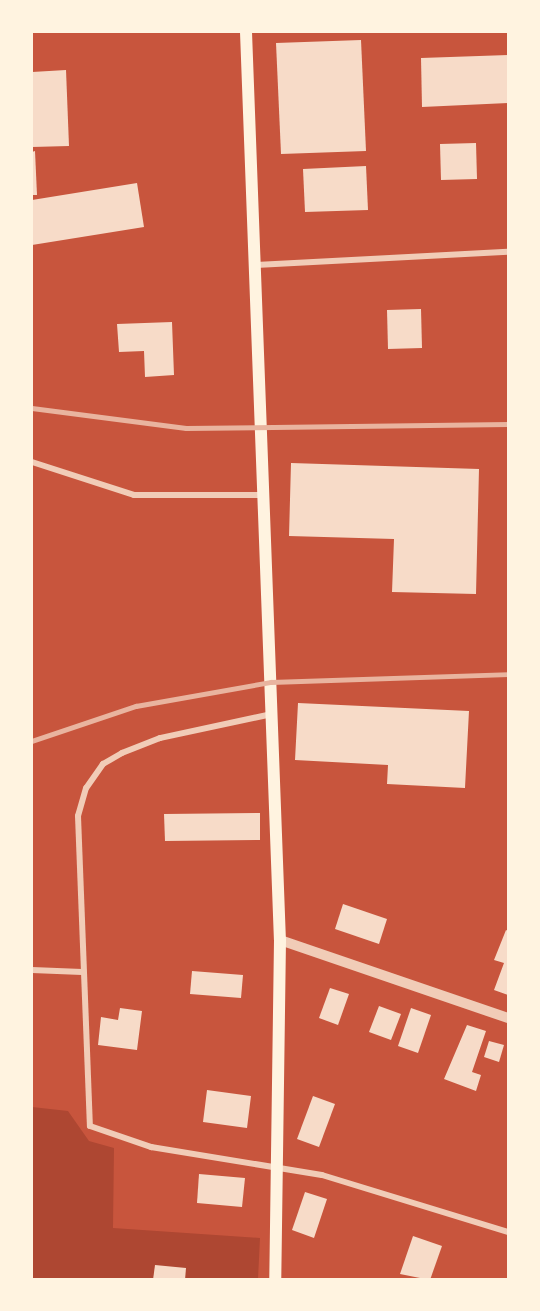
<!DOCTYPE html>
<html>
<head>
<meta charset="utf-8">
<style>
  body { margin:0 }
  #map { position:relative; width:540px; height:1311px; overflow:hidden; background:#c8553d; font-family:"Noto Sans",sans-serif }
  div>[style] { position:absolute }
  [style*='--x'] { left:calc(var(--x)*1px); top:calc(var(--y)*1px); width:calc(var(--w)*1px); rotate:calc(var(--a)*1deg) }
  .green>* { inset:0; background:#ae4732 }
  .building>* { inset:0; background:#f7dbc8 }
  .minor>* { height:6px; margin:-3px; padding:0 3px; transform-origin:3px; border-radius:3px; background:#f1ccb7 }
  .tertiary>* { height:10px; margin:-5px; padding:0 5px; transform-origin:5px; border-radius:5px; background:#f1ccb7 }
  .secondary>* { height:12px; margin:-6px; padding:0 6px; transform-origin:6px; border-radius:6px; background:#fff3e0 }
  .rail>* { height:4.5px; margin:-2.25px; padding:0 2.25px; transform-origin:2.25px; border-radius:2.25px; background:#e9b49f }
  span { translate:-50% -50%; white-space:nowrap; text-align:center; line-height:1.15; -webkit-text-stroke:5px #fff3e0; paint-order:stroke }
  .frame { position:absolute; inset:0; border:33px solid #fff3e0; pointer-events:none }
</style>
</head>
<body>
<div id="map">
  <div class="green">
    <div style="clip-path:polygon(32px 1107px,68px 1111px,89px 1141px,114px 1148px,113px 1228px,260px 1238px,258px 1279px,32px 1280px)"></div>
  </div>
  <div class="building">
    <div style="clip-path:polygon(361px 40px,366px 151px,281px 154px,276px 43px)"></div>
    <div style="clip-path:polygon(508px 55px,508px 103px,422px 107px,421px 58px)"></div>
    <div style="clip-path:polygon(66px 70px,69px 146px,32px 147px,32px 72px)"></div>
    <div style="clip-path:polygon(476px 143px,477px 179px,441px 180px,440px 144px)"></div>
    <div style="clip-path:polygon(35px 151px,37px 195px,32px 195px,32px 152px)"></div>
    <div style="clip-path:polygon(366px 166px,368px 210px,305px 212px,303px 169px)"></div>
    <div style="clip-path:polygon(137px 183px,144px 227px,32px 245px,32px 200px)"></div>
    <div style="clip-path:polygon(421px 309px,422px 348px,388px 349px,387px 310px)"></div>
    <div style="clip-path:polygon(172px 322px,174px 375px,145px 377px,144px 351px,119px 352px,117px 324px)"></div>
    <div style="clip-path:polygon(291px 463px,479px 469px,476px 594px,392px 592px,394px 539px,289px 536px)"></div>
    <div style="clip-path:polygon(298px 703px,469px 711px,465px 788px,387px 784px,388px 765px,295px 760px)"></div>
    <div style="clip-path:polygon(260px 813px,260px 840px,165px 841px,164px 814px)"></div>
    <div style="clip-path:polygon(343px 904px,387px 919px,379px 944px,335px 929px)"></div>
    <div style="clip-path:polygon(506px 930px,508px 931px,508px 995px,494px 990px,504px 963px,494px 960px)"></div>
    <div style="clip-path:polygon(192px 971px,243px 975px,241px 998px,190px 994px)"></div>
    <div style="clip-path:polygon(330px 988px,349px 994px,338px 1025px,319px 1018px)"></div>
    <div style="clip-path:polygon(379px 1006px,401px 1014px,391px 1040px,369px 1032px)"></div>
    <div style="clip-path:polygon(120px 1008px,142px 1011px,137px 1050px,98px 1045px,101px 1017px,118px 1020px)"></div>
    <div style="clip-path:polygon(411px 1008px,431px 1015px,418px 1053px,398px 1046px)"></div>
    <div style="clip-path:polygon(467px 1025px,486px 1031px,472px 1072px,481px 1075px,476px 1091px,444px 1079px)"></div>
    <div style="clip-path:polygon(489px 1041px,504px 1045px,499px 1062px,484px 1057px)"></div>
    <div style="clip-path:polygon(207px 1090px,251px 1096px,247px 1128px,203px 1122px)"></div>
    <div style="clip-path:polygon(313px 1096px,335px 1104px,319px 1147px,297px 1139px)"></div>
    <div style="clip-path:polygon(199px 1174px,245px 1178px,242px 1207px,197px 1203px)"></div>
    <div style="clip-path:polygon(305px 1192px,327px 1199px,314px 1238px,292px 1230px)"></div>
    <div style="clip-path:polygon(413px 1236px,442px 1246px,430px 1280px,400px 1274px)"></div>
    <div style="clip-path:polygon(155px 1265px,186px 1268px,185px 1280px,153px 1280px)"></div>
  </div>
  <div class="minor">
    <div style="--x:256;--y:265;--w:252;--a:-3"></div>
    <div style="--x:32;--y:462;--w:107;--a:17.9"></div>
    <div style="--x:134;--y:495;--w:129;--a:0"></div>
    <div style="--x:272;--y:714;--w:115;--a:167.9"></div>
    <div style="--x:160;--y:738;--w:41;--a:158.5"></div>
    <div style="--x:122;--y:753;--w:22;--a:150"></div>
    <div style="--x:103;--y:764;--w:29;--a:125"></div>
    <div style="--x:86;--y:788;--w:29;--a:106"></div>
    <div style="--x:78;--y:816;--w:310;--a:87.8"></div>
    <div style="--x:90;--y:1126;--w:65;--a:19"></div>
    <div style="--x:151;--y:1147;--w:173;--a:9.3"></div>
    <div style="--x:322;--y:1175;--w:195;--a:17"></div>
    <div style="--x:32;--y:970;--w:50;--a:2.3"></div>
  </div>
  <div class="tertiary">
    <div style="--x:280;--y:940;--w:241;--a:18.9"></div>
  </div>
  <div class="secondary">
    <div style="--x:246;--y:32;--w:909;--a:87.86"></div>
    <div style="--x:280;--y:940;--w:340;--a:90.8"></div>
  </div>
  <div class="rail">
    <div style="--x:32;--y:408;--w:155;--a:7.4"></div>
    <div style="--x:186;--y:428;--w:322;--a:-0.7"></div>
    <div style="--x:32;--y:741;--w:110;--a:-18.6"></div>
    <div style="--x:136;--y:706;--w:137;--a:-10.1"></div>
    <div style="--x:271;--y:682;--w:237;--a:-1.9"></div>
  </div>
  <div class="frame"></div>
</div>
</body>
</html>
